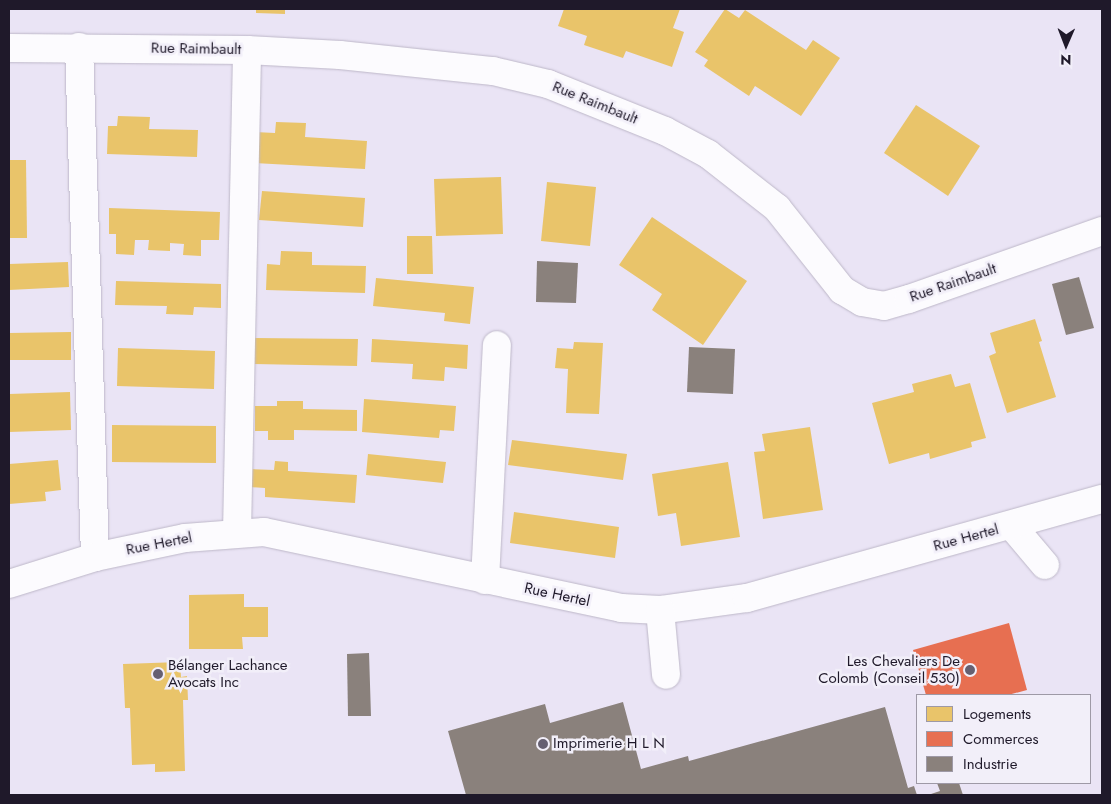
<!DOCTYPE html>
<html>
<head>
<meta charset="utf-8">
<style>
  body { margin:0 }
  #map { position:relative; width:1111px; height:804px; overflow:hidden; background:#eae4f5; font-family:Jost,sans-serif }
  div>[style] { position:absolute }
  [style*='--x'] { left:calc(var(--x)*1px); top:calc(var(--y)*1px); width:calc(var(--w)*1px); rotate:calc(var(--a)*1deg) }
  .homes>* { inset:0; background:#e9c46a }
  .shops>* { inset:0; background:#e76f51 }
  .industry>* { inset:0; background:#8a817c }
  .roads { filter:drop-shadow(0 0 1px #bdb7c8) drop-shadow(0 0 1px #bdb7c8) }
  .minor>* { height:28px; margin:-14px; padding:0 14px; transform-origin:14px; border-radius:14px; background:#fcfbfe }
  .dots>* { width:14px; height:14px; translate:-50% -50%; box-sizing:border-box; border:2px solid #f2eff9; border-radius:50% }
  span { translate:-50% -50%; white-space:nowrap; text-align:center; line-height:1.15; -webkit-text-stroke:5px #f2eff9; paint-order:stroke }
  .street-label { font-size:15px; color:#1f192a }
  .poi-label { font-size:15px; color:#1f192a }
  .right { translate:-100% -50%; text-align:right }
  .left { translate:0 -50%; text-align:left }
  .frame { position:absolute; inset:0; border:10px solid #1f192a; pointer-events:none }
  .legend { position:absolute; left:916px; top:694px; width:175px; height:90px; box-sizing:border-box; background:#f2eff9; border:1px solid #9e99a6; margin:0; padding:6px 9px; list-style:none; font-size:15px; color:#1f192a }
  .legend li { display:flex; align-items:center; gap:10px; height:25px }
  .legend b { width:25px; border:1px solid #9e99a6 }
  .north { position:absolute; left:1041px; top:20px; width:50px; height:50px; -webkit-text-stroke:4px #f2eff9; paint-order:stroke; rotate:181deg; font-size:14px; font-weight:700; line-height:20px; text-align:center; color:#1f192a }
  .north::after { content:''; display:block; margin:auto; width:18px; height:22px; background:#1f192a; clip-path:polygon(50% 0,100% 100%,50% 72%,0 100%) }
</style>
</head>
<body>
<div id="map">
  <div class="homes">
    <div style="clip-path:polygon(256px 9px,285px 9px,285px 14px,256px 13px)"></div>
    <div style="clip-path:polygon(564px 9px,680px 9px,673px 28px,684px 32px,672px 67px,626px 51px,623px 58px,584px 45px,587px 36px,558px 26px)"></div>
    <div style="clip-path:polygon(725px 9px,739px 18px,745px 10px,806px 50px,813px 40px,840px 58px,801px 116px,755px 86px,749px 96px,704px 66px,708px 60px,695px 52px)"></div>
    <div style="clip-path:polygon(916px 105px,980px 146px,948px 196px,884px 153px)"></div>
    <div style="clip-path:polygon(118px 116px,150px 117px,149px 129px,198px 130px,197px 157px,107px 154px,108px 126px,117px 126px)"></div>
    <div style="clip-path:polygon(276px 122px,306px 123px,305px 137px,367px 141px,365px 169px,253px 163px,255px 132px,275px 133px)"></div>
    <div style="clip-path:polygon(9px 160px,26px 160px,27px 238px,9px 238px)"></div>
    <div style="clip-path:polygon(501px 177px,503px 234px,436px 236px,434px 179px)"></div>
    <div style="clip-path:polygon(547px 182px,596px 187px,590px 246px,541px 241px)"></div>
    <div style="clip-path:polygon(262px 191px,365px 198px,363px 227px,259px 220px)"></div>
    <div style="clip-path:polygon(109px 208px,220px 212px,219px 240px,201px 240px,201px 256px,183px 255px,184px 244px,170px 243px,170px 251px,148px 250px,149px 240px,135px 240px,134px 255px,116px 254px,116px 234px,109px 234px)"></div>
    <div style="clip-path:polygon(652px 217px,747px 281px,703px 345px,652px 310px,662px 294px,619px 265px)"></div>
    <div style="clip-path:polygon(407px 236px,432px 236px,433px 274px,407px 274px)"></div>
    <div style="clip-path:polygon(281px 251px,312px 252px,312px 265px,366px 266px,365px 293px,266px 290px,267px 264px,280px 265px)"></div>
    <div style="clip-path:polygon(68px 262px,69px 287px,9px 290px,9px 264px)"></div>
    <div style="clip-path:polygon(376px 278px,474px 287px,470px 324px,444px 321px,445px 313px,373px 306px)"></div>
    <div style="clip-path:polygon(116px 281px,221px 284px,221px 308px,194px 307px,193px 315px,166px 314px,167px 306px,115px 305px)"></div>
    <div style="clip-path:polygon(1035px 319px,1042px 341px,1039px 342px,1056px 397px,1007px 413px,989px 356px,996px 353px,990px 333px)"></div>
    <div style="clip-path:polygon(71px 332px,71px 360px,9px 360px,9px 333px)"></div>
    <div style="clip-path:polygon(254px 338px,358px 339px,357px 366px,253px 364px)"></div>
    <div style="clip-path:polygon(372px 339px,468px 345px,467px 369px,445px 367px,444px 381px,412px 379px,413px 364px,371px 362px)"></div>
    <div style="clip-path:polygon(574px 342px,603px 343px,599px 414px,566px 413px,568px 369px,555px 368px,557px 348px,573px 349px)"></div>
    <div style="clip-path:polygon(118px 348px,215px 351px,214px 389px,117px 386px)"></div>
    <div style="clip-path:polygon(951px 374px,955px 387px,970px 383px,986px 438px,971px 442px,972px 447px,930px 459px,929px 453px,889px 464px,872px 403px,914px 392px,912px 384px)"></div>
    <div style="clip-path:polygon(70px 392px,71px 430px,9px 432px,9px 394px)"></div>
    <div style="clip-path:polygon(364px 399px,456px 406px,454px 431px,440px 430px,439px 438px,362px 432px)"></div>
    <div style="clip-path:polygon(277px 401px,303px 401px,303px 409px,357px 410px,357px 431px,294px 430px,294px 440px,268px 440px,268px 431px,255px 431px,255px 406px,277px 406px)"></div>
    <div style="clip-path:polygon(112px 425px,216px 426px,216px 463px,112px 462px)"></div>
    <div style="clip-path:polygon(810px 427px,823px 510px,763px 519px,754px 452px,765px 451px,762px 434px)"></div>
    <div style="clip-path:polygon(512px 440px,627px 454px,623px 480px,508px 465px)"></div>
    <div style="clip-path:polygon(368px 454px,446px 462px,443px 483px,366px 475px)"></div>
    <div style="clip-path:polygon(58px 460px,61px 490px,45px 492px,46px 501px,9px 504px,9px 464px)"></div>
    <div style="clip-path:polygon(275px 461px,288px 462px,288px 471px,357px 475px,355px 503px,265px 497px,265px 488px,250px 487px,251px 469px,274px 470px)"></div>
    <div style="clip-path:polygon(728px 462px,740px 537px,681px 546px,676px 513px,658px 516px,652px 474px)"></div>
    <div style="clip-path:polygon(514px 512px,619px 527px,615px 558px,510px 543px)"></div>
    <div style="clip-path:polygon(244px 594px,244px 607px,268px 607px,268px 637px,242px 637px,243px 649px,189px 649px,189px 595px)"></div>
    <div style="clip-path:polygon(180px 662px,181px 677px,187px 676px,188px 700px,183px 700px,185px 771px,155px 772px,155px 764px,132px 765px,130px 708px,125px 708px,123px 664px)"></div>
  </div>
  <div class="shops">
    <div style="clip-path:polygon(1009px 623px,1027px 690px,1008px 695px,926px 695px,913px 650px)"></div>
  </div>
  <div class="industry">
    <div style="clip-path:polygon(537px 261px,578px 263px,576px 303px,536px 302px)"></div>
    <div style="clip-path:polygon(1079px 277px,1094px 328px,1066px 335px,1052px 284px)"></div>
    <div style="clip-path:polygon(689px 347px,735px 349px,733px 394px,687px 392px)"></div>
    <div style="clip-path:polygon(369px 653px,371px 716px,348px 716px,347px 654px)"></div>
    <div style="clip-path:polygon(623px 702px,641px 769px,688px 756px,689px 761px,885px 707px,908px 788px,914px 786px,917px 795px,466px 795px,448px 731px,545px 704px,550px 723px)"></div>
    <div style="clip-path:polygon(937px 783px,959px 783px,963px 795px,928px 795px,940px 791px)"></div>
  </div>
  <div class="roads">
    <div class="minor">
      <div style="--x:79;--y:47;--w:510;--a:88.2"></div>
      <div style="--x:9;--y:48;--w:238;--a:0.5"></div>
      <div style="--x:247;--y:50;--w:93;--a:3.1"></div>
      <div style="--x:340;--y:55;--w:154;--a:6"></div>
      <div style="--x:493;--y:71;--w:57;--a:13.3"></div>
      <div style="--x:548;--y:84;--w:126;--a:21.9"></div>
      <div style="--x:665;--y:131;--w:49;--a:28.1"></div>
      <div style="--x:708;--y:154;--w:88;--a:38"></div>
      <div style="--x:777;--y:208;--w:105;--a:51.6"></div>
      <div style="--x:842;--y:290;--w:23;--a:31"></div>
      <div style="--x:862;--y:302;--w:22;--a:10"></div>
      <div style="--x:884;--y:306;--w:26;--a:-16"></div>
      <div style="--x:909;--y:299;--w:205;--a:-19.4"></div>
      <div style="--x:1012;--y:526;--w:51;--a:49.8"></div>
      <div style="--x:237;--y:532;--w:482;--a:-88.8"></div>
      <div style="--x:485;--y:580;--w:235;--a:-87.1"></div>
      <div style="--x:9;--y:584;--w:90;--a:-17.4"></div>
      <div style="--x:95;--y:557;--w:92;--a:-11.9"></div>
      <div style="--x:185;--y:538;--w:79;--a:-4.3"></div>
      <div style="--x:264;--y:532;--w:365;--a:12"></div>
      <div style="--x:621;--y:608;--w:39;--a:3"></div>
      <div style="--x:660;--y:610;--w:88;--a:-7.9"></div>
      <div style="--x:747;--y:598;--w:369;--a:-15.6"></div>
      <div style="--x:660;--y:610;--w:65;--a:84.7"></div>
    </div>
  </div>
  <div class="dots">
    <div style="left:970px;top:670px;background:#666071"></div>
    <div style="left:158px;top:674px;background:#666071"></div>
    <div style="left:543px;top:744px;background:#666071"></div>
  </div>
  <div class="street-label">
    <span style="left:196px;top:49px;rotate:1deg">Rue Raimbault</span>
    <span style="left:595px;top:103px;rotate:22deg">Rue Raimbault</span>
    <span style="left:953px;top:283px;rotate:-19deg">Rue Raimbault</span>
    <span style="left:966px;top:538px;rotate:-15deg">Rue Hertel</span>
    <span style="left:159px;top:544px;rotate:-11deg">Rue Hertel</span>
    <span style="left:557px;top:595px;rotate:12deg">Rue Hertel</span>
  </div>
  <div class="poi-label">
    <span class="right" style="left:960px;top:670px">Les Chevaliers De<br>Colomb (Conseil 530)</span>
    <span class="left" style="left:168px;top:674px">Bélanger Lachance<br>Avocats Inc</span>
    <span class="left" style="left:553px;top:744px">Imprimerie H L N</span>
  </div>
  <div class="frame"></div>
  <ul class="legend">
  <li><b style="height:14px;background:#e9c46a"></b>Logements</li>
  <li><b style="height:14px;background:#e76f51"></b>Commerces</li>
  <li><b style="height:14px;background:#8a817c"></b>Industrie</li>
  </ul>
  <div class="north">N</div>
</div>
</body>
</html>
